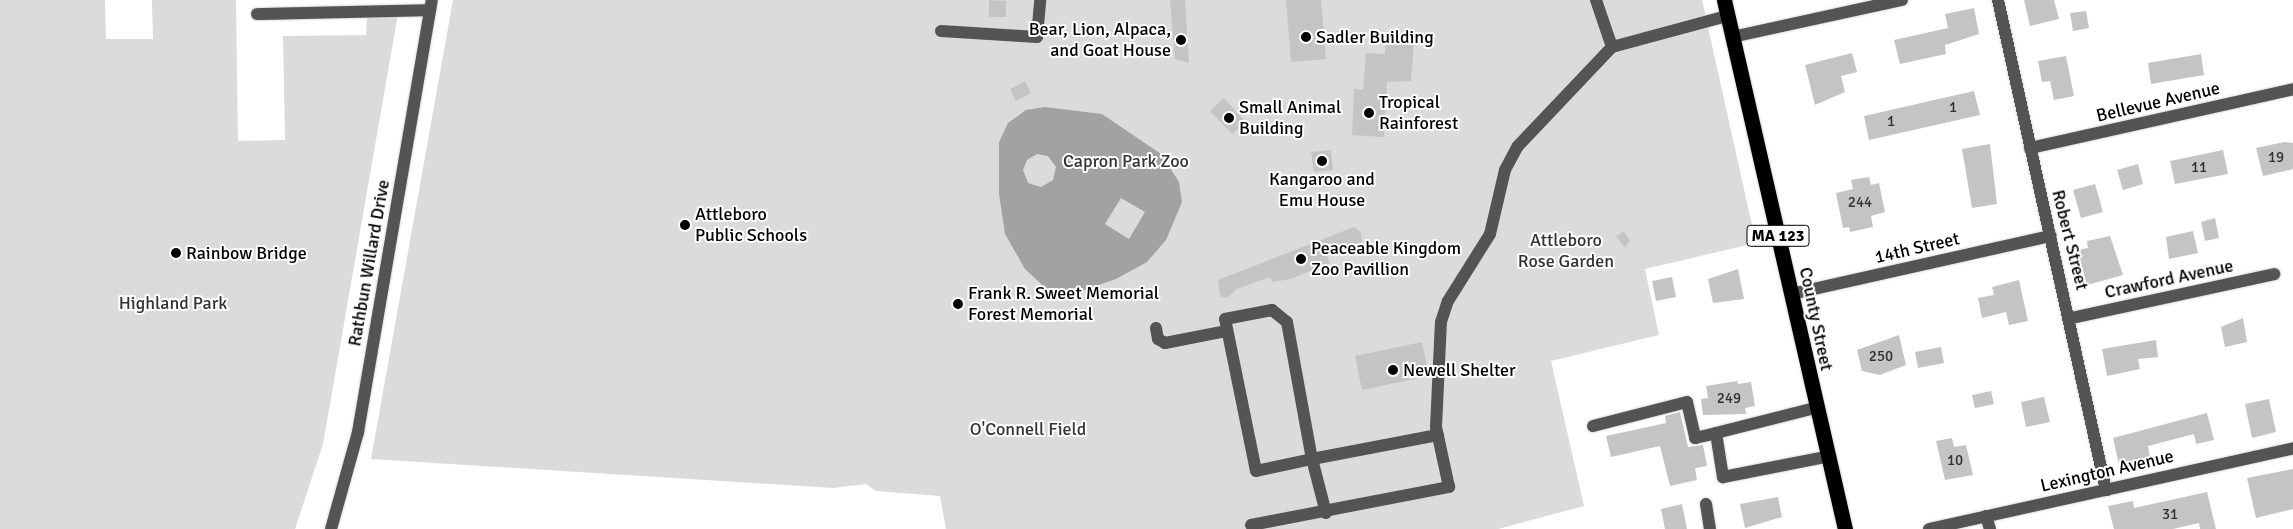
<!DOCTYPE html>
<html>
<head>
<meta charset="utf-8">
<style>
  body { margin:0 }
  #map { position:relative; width:2293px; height:529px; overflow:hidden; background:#fff; font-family:Signika,sans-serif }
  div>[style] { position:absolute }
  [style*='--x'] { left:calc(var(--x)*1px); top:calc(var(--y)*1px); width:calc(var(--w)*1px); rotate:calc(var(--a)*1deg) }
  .green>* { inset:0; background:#dbdbdb }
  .water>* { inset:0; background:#a2a2a2 }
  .building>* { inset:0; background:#c4c4c4 }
  .roads { filter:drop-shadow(0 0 1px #dbdbdb) drop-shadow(0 0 1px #dbdbdb) }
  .minor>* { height:12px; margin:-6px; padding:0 6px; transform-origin:6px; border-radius:6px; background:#545454 }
  .highway>* { height:15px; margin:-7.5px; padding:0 7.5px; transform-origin:7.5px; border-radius:7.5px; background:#000 }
  .dots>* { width:14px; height:14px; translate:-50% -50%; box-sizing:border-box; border:2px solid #fff; border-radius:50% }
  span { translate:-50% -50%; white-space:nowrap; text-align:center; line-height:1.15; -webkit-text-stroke:4px #fff; paint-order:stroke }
  .number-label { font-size:15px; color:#313131 }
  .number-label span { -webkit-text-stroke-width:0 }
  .shield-label span { padding:1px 4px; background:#fff; border:1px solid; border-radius:4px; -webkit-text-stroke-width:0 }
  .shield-label { font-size:16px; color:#000; font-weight:700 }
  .poi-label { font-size:18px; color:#000 }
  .right { translate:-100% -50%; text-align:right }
  .left { translate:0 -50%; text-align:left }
  .street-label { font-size:18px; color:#000 }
  .park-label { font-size:18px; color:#323232 }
</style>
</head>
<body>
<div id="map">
  <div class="green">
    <div style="clip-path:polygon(0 0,105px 0,106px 39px,153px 39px,152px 0,236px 0,238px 141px,285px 140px,283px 36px,366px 35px,367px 16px,398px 14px,323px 444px,295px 529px,0 529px)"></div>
    <div style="clip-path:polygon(453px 0,1702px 0,1756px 243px,1645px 269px,1659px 335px,1551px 361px,1584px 506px,1498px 529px,946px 529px,940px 496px,876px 491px,866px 484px,833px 488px,371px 459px)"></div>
  </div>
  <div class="water">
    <div style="clip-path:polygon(evenodd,1045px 107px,1102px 114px,1161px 154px,1179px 182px,1182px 202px,1166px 240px,1147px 262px,1116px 279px,1070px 295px,1052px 294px,1025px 269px,1005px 234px,999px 194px,999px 142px,1008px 123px,1026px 110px,1045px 107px,1037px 154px,1048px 156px,1056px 167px,1053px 180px,1041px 187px,1028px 183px,1023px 170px,1027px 160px,1037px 154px,1045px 107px,1121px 198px,1145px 212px,1129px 239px,1105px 224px,1121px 198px)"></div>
  </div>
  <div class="building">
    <div style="clip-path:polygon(989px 0,1006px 1px,1006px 17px,989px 17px)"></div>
    <div style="clip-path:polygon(1170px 0,1185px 0,1189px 63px,1175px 59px)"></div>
    <div style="clip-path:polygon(1286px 0,1321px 0,1326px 59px,1291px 62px)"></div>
    <div style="clip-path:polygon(2024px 0,2054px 0,2059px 19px,2030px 26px)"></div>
    <div style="clip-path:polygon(1974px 8px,1979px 34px,1945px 45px,1946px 54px,1900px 64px,1894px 40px,1948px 28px,1945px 14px)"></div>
    <div style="clip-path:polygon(2086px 11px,2089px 28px,2073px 31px,2070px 13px)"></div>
    <div style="clip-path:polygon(1386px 40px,1414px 42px,1411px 81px,1387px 82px,1384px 137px,1352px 135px,1354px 89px,1363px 90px,1366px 53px,1385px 54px)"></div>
    <div style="clip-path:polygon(1852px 53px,1857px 72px,1841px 76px,1845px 92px,1815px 105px,1805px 65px)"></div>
    <div style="clip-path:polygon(2201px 54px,2204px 75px,2151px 84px,2148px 63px)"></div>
    <div style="clip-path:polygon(2066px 56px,2074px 96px,2054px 100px,2050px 81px,2042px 82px,2038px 61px)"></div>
    <div style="clip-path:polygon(1025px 81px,1031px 93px,1016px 101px,1010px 89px)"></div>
    <div style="clip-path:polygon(1974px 91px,1980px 115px,1869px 140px,1864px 116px)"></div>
    <div style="clip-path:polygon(1224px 98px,1246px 122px,1232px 134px,1210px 111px)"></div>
    <div style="clip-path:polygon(2284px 142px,2293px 143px,2293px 169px,2263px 176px,2256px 148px)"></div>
    <div style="clip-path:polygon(1990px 144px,1997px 204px,1972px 208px,1962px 149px)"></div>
    <div style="clip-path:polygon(1331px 150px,1333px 170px,1314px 172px,1311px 152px)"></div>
    <div style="clip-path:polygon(2223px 150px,2228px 174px,2175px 184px,2170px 161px)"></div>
    <div style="clip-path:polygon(2138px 164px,2143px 184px,2123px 190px,2117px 170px)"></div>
    <div style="clip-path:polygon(1869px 177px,1871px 185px,1879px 183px,1885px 212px,1871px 216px,1873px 227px,1850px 232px,1849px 227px,1843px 228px,1836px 193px,1853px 189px,1851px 180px)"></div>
    <div style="clip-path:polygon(2095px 184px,2103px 212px,2081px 218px,2073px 190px)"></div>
    <div style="clip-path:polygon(2215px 218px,2219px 238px,2205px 241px,2201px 222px)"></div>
    <div style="clip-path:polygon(1354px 227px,1361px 232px,1362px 245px,1353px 251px,1347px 248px,1327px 256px,1330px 263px,1291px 279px,1272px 282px,1270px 277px,1237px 289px,1227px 298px,1220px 296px,1218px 280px)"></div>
    <div style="clip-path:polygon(1624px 231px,1630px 240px,1625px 248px,1616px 236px)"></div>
    <div style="clip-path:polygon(2193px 231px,2198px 253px,2169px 259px,2166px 237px)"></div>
    <div style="clip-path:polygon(2110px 236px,2123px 275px,2087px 285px,2077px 250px,2088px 248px,2087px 241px)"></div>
    <div style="clip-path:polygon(1738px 269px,1744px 299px,1713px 303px,1708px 279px)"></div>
    <div style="clip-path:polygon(1672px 277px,1676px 297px,1656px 301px,1652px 281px)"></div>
    <div style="clip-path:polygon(2019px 280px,2028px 321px,2009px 325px,2006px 312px,1982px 318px,1978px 298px,1994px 295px,1992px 287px)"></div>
    <div style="clip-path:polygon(2243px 318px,2247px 342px,2225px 347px,2221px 327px)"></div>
    <div style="clip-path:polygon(1899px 335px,1906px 365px,1880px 375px,1862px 371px,1857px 350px)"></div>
    <div style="clip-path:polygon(2156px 340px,2158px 357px,2138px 359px,2140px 369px,2107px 376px,2102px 349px)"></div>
    <div style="clip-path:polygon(1422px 342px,1429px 376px,1362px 390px,1355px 356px)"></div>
    <div style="clip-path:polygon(1941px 347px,1944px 363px,1918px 368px,1915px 352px)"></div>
    <div style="clip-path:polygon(1737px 381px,1738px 384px,1751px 382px,1755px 406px,1745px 408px,1746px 414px,1703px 415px,1701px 399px,1708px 398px,1706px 386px)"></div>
    <div style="clip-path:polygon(1991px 391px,1994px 404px,1975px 408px,1972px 395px)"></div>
    <div style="clip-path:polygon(2044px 397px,2050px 422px,2026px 427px,2021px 402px)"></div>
    <div style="clip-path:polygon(2269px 399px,2276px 432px,2252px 438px,2245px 404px)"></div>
    <div style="clip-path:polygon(1680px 412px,1688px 447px,1703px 445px,1707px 466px,1695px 468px,1697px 480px,1670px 486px,1660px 446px,1611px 457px,1606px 436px,1666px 423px,1665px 416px)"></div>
    <div style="clip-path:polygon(2207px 413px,2214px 440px,2196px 444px,2194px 434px,2148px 446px,2150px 458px,2119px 465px,2113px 438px)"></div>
    <div style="clip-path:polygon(1952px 438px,1954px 447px,1966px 445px,1973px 475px,1945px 480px,1936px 441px)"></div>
    <div style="clip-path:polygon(2293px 469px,2293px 509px,2256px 518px,2247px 478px)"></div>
    <div style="clip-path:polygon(2207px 492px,2216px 529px,2200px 529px,2199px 523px,2173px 529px,2114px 529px,2108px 506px,2133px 501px,2134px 508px)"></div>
    <div style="clip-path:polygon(1778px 497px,1782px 517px,1745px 528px,1740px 504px)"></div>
    <div style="clip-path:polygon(1682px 504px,1687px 529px,1665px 529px,1661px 509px)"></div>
  </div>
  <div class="roads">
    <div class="minor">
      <div style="--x:1998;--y:0;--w:502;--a:77.57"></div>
      <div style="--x:257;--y:14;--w:173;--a:-1.3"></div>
      <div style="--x:941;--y:31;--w:96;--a:3.6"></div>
      <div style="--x:1037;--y:37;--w:37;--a:-85"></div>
      <div style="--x:1732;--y:37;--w:174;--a:-12.3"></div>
      <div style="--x:1612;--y:47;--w:119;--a:-15.1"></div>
      <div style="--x:2030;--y:148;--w:270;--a:-12.6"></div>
      <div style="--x:1791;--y:294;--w:266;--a:-12.6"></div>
      <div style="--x:2071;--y:318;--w:208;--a:-12.2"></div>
      <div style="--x:1156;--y:328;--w:11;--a:80"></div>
      <div style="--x:1158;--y:339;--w:8;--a:30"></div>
      <div style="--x:1165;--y:343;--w:63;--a:-11"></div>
      <div style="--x:1593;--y:426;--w:97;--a:-14.3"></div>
      <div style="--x:1687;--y:402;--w:37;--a:77"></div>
      <div style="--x:1695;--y:438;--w:22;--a:-13"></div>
      <div style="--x:1716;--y:433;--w:45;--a:81"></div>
      <div style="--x:1723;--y:477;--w:105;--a:-11"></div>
      <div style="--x:1716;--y:433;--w:102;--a:-14.2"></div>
      <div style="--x:1706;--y:504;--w:25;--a:81"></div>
      <div style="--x:1326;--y:513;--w:56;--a:-104.5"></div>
      <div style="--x:1312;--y:459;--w:57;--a:167.9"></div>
      <div style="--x:1256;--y:471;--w:155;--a:-101.5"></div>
      <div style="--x:1225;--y:319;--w:48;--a:-10.8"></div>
      <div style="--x:1272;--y:310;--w:19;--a:39"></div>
      <div style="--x:1287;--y:322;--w:139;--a:79.7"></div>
      <div style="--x:1312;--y:459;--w:128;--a:-10.8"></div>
      <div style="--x:1986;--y:516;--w:14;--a:73"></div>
      <div style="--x:1251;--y:525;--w:202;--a:-10.9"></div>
      <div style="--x:1449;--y:487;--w:61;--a:-102.2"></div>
      <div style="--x:1436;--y:427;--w:105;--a:-87.3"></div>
      <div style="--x:1441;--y:322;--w:22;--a:-72"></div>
      <div style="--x:1448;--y:301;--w:79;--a:-57.9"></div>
      <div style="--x:1490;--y:234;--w:66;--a:-76.8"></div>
      <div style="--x:1505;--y:170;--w:27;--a:-62"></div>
      <div style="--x:1518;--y:146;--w:137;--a:-46.5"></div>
      <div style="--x:1612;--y:47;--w:50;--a:-108.8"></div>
      <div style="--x:331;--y:529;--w:101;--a:-74.4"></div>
      <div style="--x:358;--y:432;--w:438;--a:-80.3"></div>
      <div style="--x:1929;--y:529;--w:373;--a:-12.5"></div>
    </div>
    <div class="highway">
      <div style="--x:1724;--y:0;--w:543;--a:77.12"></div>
    </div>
  </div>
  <div class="dots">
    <div style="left:1306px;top:37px;background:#000"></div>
    <div style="left:1181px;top:40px;background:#000"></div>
    <div style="left:1369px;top:113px;background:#000"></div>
    <div style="left:1229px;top:118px;background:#000"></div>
    <div style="left:1322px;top:161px;background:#000"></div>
    <div style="left:685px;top:225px;background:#000"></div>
    <div style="left:176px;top:253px;background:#000"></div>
    <div style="left:1301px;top:259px;background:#000"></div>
    <div style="left:958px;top:304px;background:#000"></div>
    <div style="left:1393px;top:370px;background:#000"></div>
  </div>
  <div class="number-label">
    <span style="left:1953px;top:108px">1</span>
    <span style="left:1891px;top:122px">1</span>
    <span style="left:2276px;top:158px">19</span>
    <span style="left:2199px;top:168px">11</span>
    <span style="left:1860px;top:203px">244</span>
    <span style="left:1881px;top:357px">250</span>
    <span style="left:1729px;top:399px">249</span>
    <span style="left:1955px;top:461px">10</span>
    <span style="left:2170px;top:515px">31</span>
  </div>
  <div class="shield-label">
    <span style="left:1778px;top:236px">MA 123</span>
  </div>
  <div class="poi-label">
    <span class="right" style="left:1171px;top:40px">Bear, Lion, Alpaca,<br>and Goat House</span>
    <span class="left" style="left:1316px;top:37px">Sadler Building</span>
    <span class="left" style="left:1379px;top:113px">Tropical<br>Rainforest</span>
    <span class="left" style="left:1239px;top:118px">Small Animal<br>Building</span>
    <span style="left:1322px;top:190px">Kangaroo and<br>Emu House</span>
    <span class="left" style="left:695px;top:225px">Attleboro<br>Public Schools</span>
    <span class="left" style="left:1311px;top:259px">Peaceable Kingdom<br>Zoo Pavillion</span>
    <span class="left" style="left:186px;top:253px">Rainbow Bridge</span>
    <span class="left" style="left:968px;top:304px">Frank R. Sweet Memorial<br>Forest Memorial</span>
    <span class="left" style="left:1403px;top:370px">Newell Shelter</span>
  </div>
  <div class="street-label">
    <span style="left:2158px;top:102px;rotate:-13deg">Bellevue Avenue</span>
    <span style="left:2070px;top:240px;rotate:76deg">Robert Street</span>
    <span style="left:1917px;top:248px;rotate:-13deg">14th Street</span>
    <span style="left:369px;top:263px;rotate:-80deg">Rathbun Willard Drive</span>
    <span style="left:2169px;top:279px;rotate:-12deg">Crawford Avenue</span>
    <span style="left:1816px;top:319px;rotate:78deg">County Street</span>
    <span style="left:2107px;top:471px;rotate:-13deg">Lexington Avenue</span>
  </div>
  <div class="park-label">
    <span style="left:1126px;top:161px">Capron Park Zoo</span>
    <span style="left:1566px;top:251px">Attleboro<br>Rose Garden</span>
    <span style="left:173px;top:303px">Highland Park</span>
    <span style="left:1028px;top:429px">O'Connell Field</span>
  </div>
</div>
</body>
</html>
